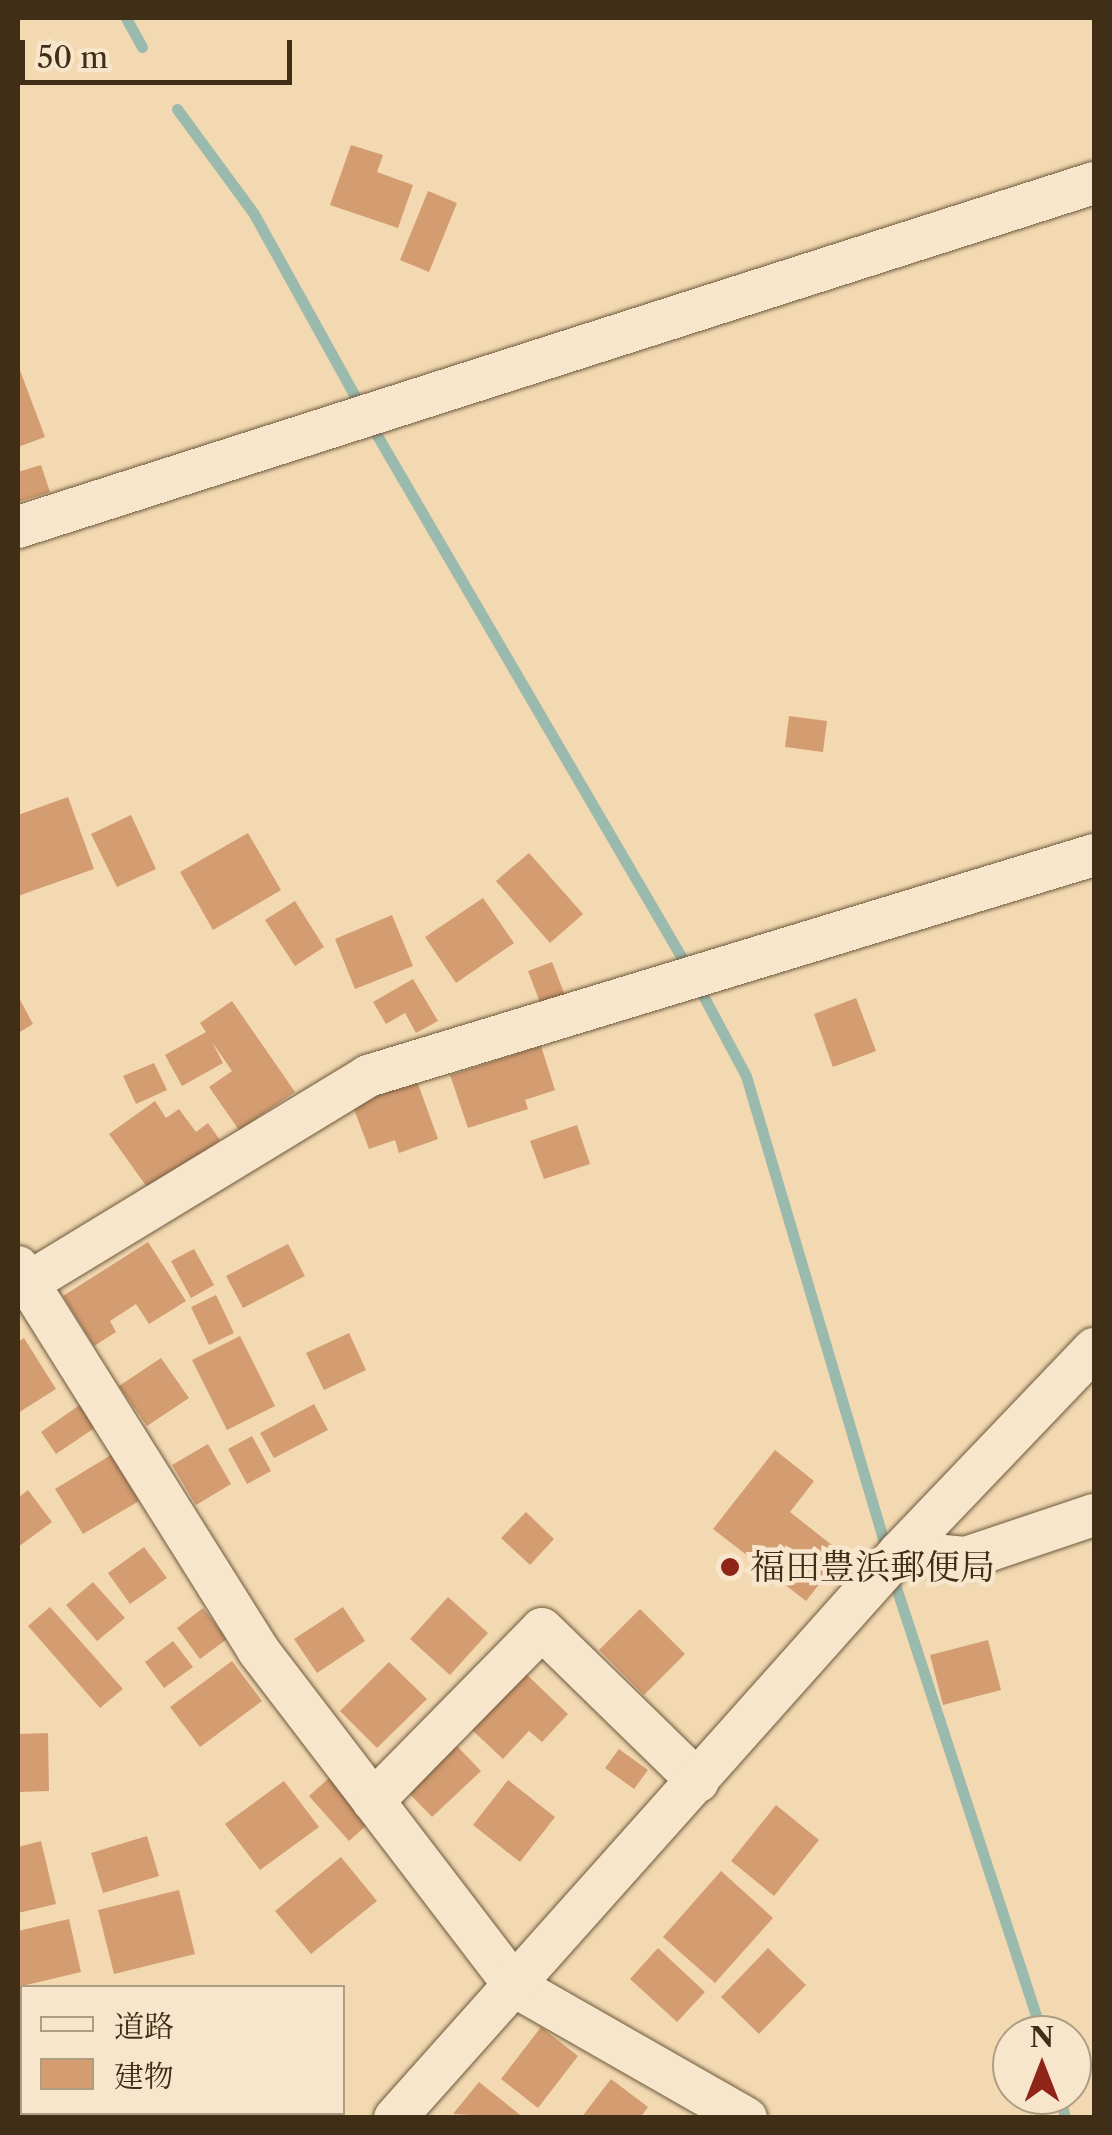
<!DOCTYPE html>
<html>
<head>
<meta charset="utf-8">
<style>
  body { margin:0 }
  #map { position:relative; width:1112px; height:2135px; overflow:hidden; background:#f3d9b1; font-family:"Libre Caslon Text","Noto Serif JP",serif }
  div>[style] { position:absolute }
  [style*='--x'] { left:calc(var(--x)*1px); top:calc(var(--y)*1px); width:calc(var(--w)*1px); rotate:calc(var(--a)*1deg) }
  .stream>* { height:11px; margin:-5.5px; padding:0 5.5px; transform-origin:5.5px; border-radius:5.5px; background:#9bbaae }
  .building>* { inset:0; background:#d49c71 }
  .roads { filter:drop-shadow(0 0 2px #6d593d) drop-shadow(0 0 2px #6d593d) }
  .minor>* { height:42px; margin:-21px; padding:0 21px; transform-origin:21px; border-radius:21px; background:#f7e6cc }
  .dots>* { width:28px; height:28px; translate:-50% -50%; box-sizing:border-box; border:5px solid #f7e6cc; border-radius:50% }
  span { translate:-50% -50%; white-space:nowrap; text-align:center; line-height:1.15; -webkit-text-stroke:9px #f7e6cc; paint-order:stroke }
  .poi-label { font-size:35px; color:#402e16 }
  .left { translate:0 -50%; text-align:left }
  .frame { position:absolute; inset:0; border:20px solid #402e16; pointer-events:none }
  .legend { position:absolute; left:20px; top:1985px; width:325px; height:130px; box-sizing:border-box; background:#f7e6cc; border:2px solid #ae9c83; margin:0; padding:12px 18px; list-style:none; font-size:30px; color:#402e16 }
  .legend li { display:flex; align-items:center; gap:20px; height:50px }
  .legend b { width:50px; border:2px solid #ae9c83 }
  .north { position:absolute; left:992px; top:2015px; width:100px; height:100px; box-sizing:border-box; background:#f7e6cc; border:2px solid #ae9c83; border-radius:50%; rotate:0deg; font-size:28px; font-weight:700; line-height:40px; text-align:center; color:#402e16 }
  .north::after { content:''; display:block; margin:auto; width:35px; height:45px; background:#8f2418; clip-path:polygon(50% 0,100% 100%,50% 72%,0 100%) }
  .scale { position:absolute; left:20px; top:40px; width:272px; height:45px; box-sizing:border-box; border:5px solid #402e16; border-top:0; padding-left:12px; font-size:30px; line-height:35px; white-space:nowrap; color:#402e16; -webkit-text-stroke:8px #f7e6cc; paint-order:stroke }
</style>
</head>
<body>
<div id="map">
  <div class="stream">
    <div style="--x:126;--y:18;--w:33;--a:61"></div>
    <div style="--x:177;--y:109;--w:130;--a:53.7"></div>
    <div style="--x:254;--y:214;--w:223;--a:61"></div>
    <div style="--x:371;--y:425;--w:631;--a:59.74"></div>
    <div style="--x:698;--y:986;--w:102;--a:61.9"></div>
    <div style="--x:746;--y:1076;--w:494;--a:73.5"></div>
    <div style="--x:893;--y:1578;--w:481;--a:71.9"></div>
    <div style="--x:1059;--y:2095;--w:24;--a:75"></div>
  </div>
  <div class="building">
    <div style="clip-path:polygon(351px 145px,383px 155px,377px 172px,413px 185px,398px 228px,330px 205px)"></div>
    <div style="clip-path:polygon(428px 191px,457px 203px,429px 272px,400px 260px)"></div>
    <div style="clip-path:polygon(18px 365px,45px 437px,18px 447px)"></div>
    <div style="clip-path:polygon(41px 465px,50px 492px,18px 502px,18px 472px)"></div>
    <div style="clip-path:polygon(789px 716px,827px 721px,823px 752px,785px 747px)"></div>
    <div style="clip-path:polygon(68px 797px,94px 869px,18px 896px,18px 815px)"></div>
    <div style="clip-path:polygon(131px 815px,156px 869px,117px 887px,91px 834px)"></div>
    <div style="clip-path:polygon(248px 833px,281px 890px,213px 930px,180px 872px)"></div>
    <div style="clip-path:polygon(529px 853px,583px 914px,550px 943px,496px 881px)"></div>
    <div style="clip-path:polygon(483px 898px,514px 943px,456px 983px,425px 937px)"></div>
    <div style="clip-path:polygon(295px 901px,324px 947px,295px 966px,265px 920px)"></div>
    <div style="clip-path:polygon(392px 915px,413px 966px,355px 989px,335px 939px)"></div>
    <div style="clip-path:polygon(552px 962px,565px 995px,541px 1005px,528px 971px)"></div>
    <div style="clip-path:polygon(413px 979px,438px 1021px,416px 1033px,405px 1013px,386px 1024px,373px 1002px)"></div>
    <div style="clip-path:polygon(18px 996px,33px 1024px,18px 1033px)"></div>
    <div style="clip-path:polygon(856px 998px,876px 1051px,833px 1067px,814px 1014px)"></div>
    <div style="clip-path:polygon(232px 1001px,295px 1092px,239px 1130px,209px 1087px,232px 1071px,212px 1042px,223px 1063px,182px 1086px,165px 1055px,206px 1032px,200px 1023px)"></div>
    <div style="clip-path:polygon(541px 1046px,555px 1090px,525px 1100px,528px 1109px,468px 1128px,450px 1075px)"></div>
    <div style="clip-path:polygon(154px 1063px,167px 1090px,136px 1104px,123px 1076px)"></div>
    <div style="clip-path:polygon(417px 1081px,438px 1139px,399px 1153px,395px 1140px,369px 1149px,352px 1104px)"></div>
    <div style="clip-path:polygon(155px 1101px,166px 1118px,179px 1109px,196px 1132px,208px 1123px,220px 1140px,149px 1190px,109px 1134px)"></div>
    <div style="clip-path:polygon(577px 1125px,590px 1164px,544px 1179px,530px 1141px)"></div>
    <div style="clip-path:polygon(148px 1242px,186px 1301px,149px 1324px,136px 1304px,110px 1321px,116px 1332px,94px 1346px,63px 1296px)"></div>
    <div style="clip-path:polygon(288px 1244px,305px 1276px,243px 1308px,226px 1276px)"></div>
    <div style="clip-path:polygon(194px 1249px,214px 1285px,191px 1298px,171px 1261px)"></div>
    <div style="clip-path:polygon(216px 1295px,234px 1333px,209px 1345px,191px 1307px)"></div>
    <div style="clip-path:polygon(349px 1333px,366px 1370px,324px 1390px,306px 1353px)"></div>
    <div style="clip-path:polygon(240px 1336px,275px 1406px,227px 1430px,192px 1360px)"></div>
    <div style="clip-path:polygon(24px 1338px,56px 1389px,18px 1413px,18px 1342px)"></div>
    <div style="clip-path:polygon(161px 1358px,189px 1398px,147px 1426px,119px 1386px)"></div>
    <div style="clip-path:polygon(81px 1404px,96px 1427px,56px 1454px,41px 1432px)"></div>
    <div style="clip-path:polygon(314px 1404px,328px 1430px,274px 1458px,260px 1433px)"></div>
    <div style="clip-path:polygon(252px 1436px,271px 1471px,247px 1484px,228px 1449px)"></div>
    <div style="clip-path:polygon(208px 1444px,231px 1484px,196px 1505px,172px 1465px)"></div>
    <div style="clip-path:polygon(775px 1450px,814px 1481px,790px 1512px,843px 1554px,806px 1601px,713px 1529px)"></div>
    <div style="clip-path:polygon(111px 1455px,139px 1501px,83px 1534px,55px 1489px)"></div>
    <div style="clip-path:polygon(28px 1490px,52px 1522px,18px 1547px,18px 1498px)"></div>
    <div style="clip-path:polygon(526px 1512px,554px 1539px,530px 1565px,501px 1538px)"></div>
    <div style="clip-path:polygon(144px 1547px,167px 1578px,130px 1604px,108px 1573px)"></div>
    <div style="clip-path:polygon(93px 1582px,125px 1618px,97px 1641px,66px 1605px)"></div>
    <div style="clip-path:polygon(448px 1597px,488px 1633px,450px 1675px,410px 1639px)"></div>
    <div style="clip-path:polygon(50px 1607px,123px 1689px,100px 1708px,28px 1626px)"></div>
    <div style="clip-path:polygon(343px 1607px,365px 1641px,317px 1673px,294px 1639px)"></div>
    <div style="clip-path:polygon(203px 1608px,227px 1639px,200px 1659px,177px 1628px)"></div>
    <div style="clip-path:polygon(640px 1609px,685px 1654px,644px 1695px,599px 1650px)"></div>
    <div style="clip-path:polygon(988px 1640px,1001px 1690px,943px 1705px,930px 1655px)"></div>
    <div style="clip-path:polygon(173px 1641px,193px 1667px,164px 1688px,145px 1662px)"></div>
    <div style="clip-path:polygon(232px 1661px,262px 1701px,200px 1747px,170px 1707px)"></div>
    <div style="clip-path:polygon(389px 1662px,427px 1699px,377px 1748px,340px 1711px)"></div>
    <div style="clip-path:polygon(525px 1673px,568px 1714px,542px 1742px,529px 1731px,503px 1759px,471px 1729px)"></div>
    <div style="clip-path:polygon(48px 1733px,49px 1791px,18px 1792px,18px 1734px)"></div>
    <div style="clip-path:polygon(452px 1741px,481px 1771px,432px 1817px,403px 1787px)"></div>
    <div style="clip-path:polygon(619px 1749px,648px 1770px,634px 1789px,605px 1768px)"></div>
    <div style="clip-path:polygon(330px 1777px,370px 1822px,349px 1841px,309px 1796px)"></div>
    <div style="clip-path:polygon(508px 1780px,555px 1817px,520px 1862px,473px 1825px)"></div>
    <div style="clip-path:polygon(284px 1781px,319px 1827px,260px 1870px,225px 1824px)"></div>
    <div style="clip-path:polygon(776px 1805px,819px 1840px,774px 1896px,731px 1861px)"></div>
    <div style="clip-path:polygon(147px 1836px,159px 1876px,103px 1893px,91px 1853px)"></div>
    <div style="clip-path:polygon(41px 1841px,56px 1904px,18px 1913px,18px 1847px)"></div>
    <div style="clip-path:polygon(341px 1857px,377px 1901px,311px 1954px,275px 1911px)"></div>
    <div style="clip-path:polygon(721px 1871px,773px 1918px,715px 1983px,663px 1937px)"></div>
    <div style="clip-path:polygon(179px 1890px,195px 1954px,114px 1974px,98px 1910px)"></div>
    <div style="clip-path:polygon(69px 1919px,81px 1972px,18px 1987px,18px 1931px)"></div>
    <div style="clip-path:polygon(658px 1948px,705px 1992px,677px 2022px,630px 1979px)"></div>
    <div style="clip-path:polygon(768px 1948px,806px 1985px,759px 2034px,721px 1997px)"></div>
    <div style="clip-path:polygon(541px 2027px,578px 2056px,538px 2108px,501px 2079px)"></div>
    <div style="clip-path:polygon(611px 2079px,648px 2107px,640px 2118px,581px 2118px)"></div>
    <div style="clip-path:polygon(479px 2082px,524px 2118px,453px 2114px)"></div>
  </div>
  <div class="roads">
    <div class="minor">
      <div style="--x:18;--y:527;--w:1130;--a:-17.73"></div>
      <div style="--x:18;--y:1267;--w:452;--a:57.9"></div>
      <div style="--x:258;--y:1650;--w:424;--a:52.6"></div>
      <div style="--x:516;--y:1987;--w:265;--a:29.7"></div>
      <div style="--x:18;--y:1289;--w:410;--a:-31.3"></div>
      <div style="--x:368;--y:1076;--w:759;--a:-16.93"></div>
      <div style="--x:900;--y:1552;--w:66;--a:5.2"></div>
      <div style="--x:966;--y:1558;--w:135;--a:-18.6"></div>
      <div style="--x:373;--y:1801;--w:241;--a:-45.5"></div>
      <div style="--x:542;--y:1629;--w:218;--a:44.3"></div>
      <div style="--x:18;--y:2066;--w:16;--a:75"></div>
      <div style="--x:33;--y:2112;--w:6;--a:81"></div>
      <div style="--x:395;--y:2118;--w:759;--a:-48.26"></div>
      <div style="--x:900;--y:1552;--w:281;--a:-46.3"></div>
    </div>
  </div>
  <div class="dots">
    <div style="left:730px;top:1567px;background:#8f2418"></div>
  </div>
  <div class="poi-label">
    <span class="left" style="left:750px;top:1567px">福田豊浜郵便局</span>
  </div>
  <div class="frame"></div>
  <ul class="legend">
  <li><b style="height:12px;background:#f7e6cc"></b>道路</li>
  <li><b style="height:28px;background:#d49c71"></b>建物</li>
  </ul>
  <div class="north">N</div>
  <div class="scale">50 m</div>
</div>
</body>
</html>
